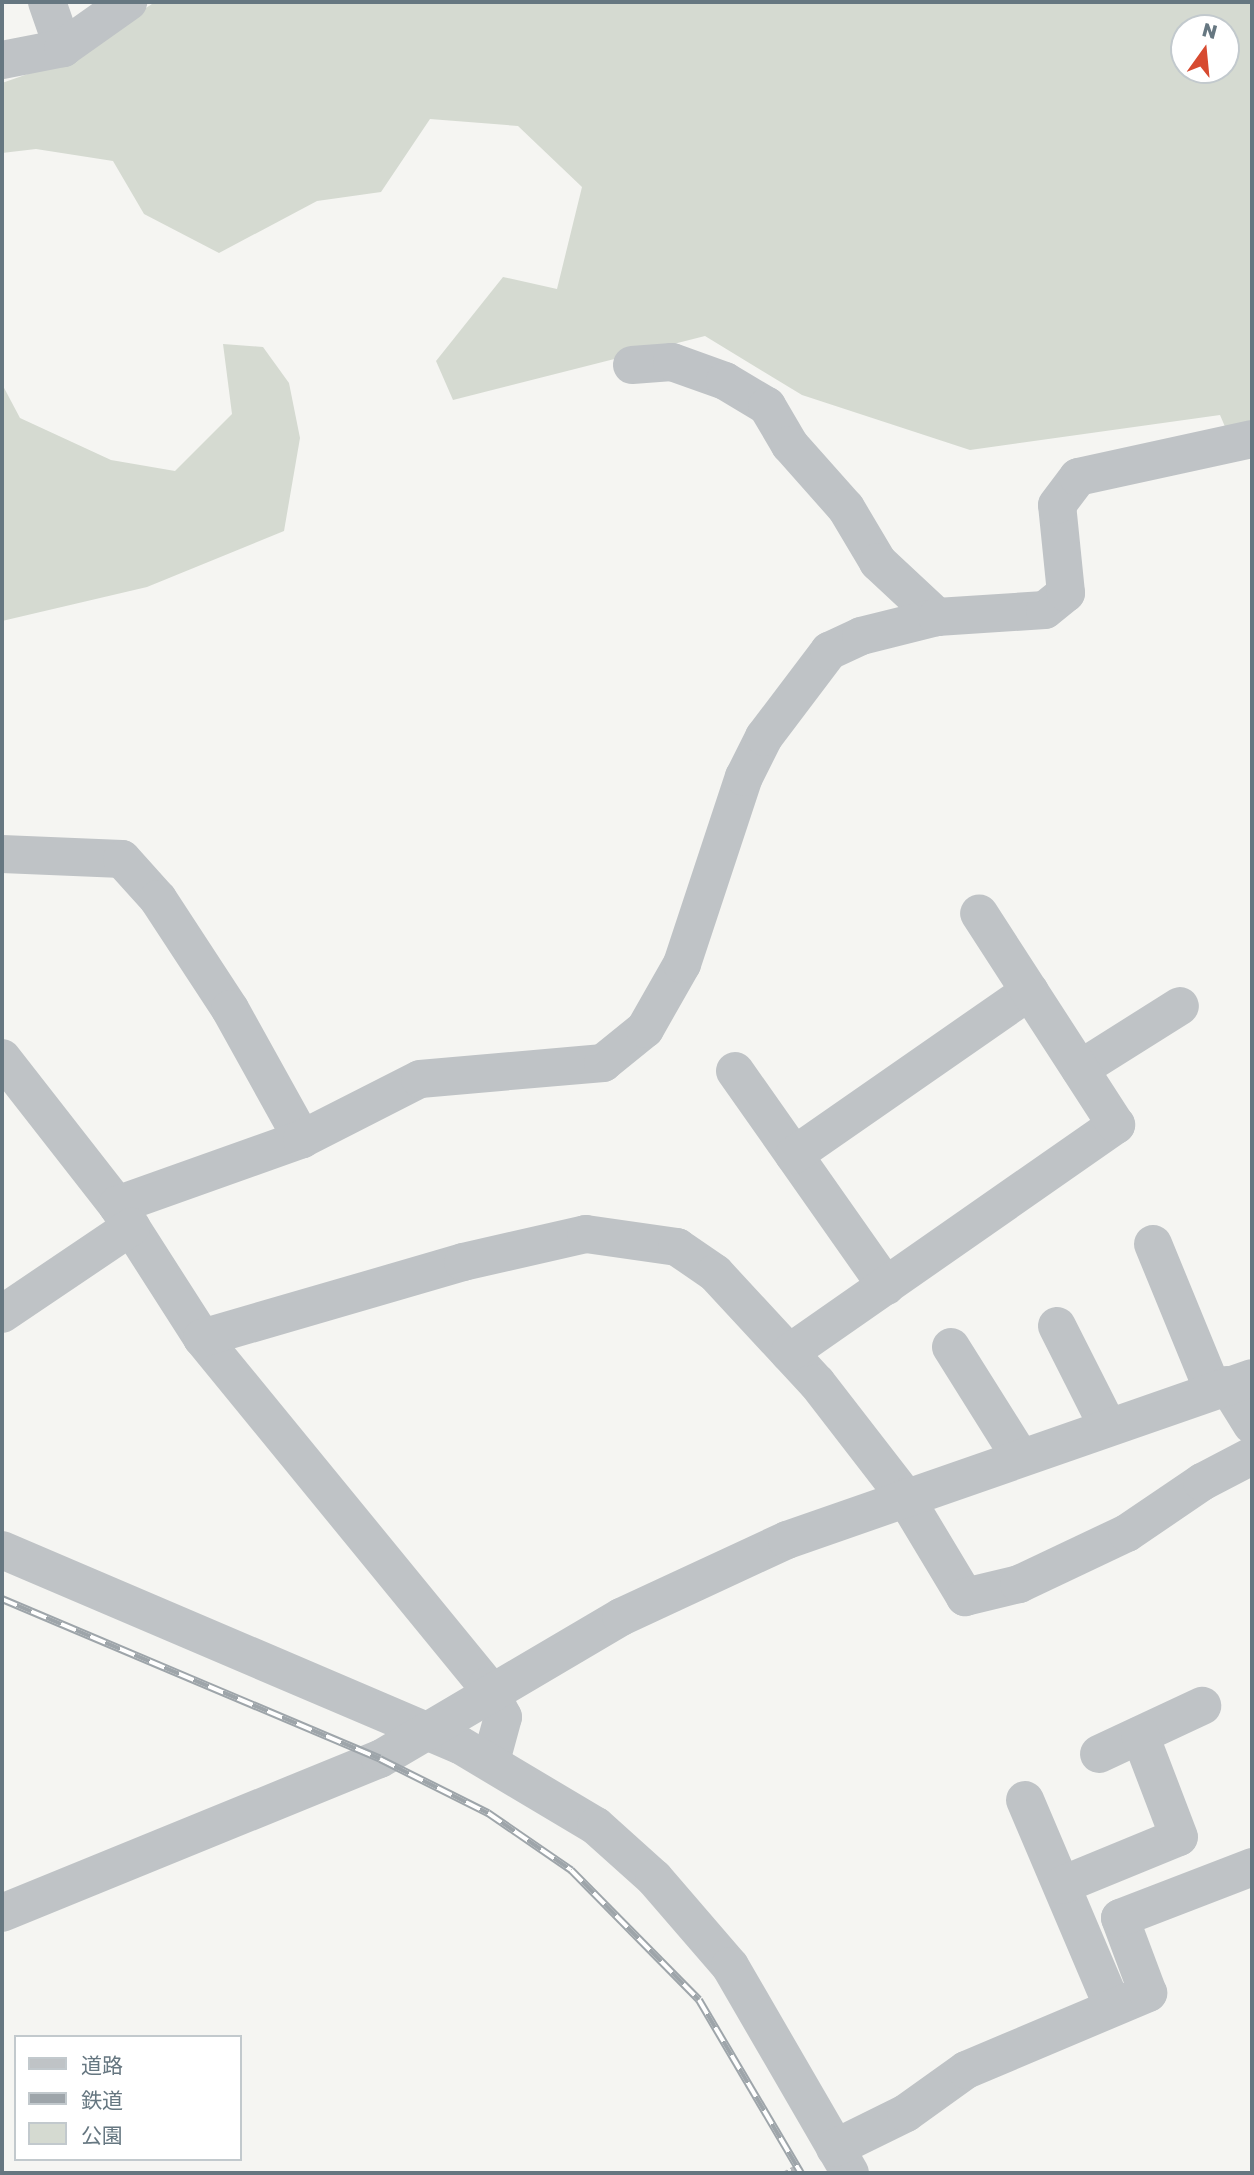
<!DOCTYPE html>
<html>
<head>
<meta charset="utf-8">
<style>
  body { margin:0 }
  #map { position:relative; width:1254px; height:2175px; overflow:hidden; background:#f5f5f2; font-family:"Golos Text","Noto Sans JP",sans-serif }
  div>[style] { position:absolute }
  [style*='--x'] { left:calc(var(--x)*1px); top:calc(var(--y)*1px); width:calc(var(--w)*1px); rotate:calc(var(--a)*1deg) }
  .green>* { inset:0; background:#d5dad1 }
  .path>* { height:4.5px; margin-top:-2.25px; transform-origin:0; background:repeating-linear-gradient(90deg,#b7babc 0 3.5px,transparent 0 7px) }
  .minor>* { height:38px; margin:-19px; padding:0 19px; transform-origin:19px; border-radius:19px; background:#bfc3c6 }
  .rail>* { height:8px; margin-top:-4px; transform-origin:0; background:repeating-linear-gradient(90deg,#fff 0 16px,#9ea5aa 0 32px); box-sizing:border-box; border-block:2px solid #9ea5aa }
  span { translate:-50% -50%; white-space:nowrap; text-align:center; line-height:1.15; -webkit-text-stroke:7px #fff; paint-order:stroke }
  .frame { position:absolute; inset:0; border:4px solid #667781; pointer-events:none }
  .legend { position:absolute; left:14px; top:2035px; width:228px; height:126px; box-sizing:border-box; background:#fff; border:2px solid #c2c9cd; margin:0; padding:9px 12px; list-style:none; font-size:21px; color:#667781 }
  .legend li { display:flex; align-items:center; gap:14px; height:35px }
  .legend b { width:35px; border:2px solid #c2c9cd }
  .north { position:absolute; left:1170px; top:14px; width:70px; height:70px; box-sizing:border-box; background:#fff; border:2px solid #c2c9cd; border-radius:50%; rotate:15deg; font-size:19px; font-weight:700; line-height:28px; text-align:center; color:#667781 }
  .north::after { content:''; display:block; margin:auto; width:24px; height:32px; background:#d74a30; clip-path:polygon(50% 0,100% 100%,50% 72%,0 100%) }
</style>
</head>
<body>
<div id="map">
  <div class="green">
    <div style="clip-path:polygon(evenodd,155px 2px,1252px 2px,1252px 427px,1226px 429px,1220px 415px,970px 450px,802px 395px,705px 336px,453px 400px,436px 361px,503px 277px,557px 289px,582px 187px,518px 126px,430px 119px,381px 192px,317px 201px,219px 253px,144px 214px,113px 161px,36px 149px,2px 153px,2px 83px,65px 61px,155px 2px,1184px 28px,1226px 28px,1226px 70px,1184px 70px,1184px 28px)"></div>
    <div style="clip-path:polygon(223px 344px,263px 347px,289px 383px,300px 438px,284px 531px,147px 587px,2px 621px,2px 384px,20px 418px,111px 460px,175px 471px,232px 414px)"></div>
  </div>
  <div class="path">
    <div style="--x:785;--y:2173;--w:19;--a:-28"></div>
  </div>
  <div class="minor">
    <div style="--x:47;--y:2;--w:49;--a:70.8"></div>
    <div style="--x:2;--y:60;--w:62;--a:-11.1"></div>
    <div style="--x:63;--y:48;--w:80;--a:-35.3"></div>
    <div style="--x:632;--y:365;--w:40;--a:-4.3"></div>
    <div style="--x:672;--y:362;--w:56;--a:19.7"></div>
    <div style="--x:725;--y:381;--w:49;--a:30.8"></div>
    <div style="--x:767;--y:406;--w:45;--a:59.5"></div>
    <div style="--x:790;--y:445;--w:84;--a:48.4"></div>
    <div style="--x:846;--y:508;--w:63;--a:59.3"></div>
    <div style="--x:878;--y:562;--w:81;--a:43"></div>
    <div style="--x:2;--y:854;--w:120;--a:2.4"></div>
    <div style="--x:122;--y:859;--w:54;--a:48"></div>
    <div style="--x:158;--y:899;--w:131;--a:56.8"></div>
    <div style="--x:230;--y:1009;--w:149;--a:61"></div>
    <div style="--x:2;--y:1058;--w:187;--a:52"></div>
    <div style="--x:117;--y:1205;--w:158;--a:57.4"></div>
    <div style="--x:202;--y:1338;--w:450;--a:50.7"></div>
    <div style="--x:487;--y:1686;--w:35;--a:63"></div>
    <div style="--x:503;--y:1717;--w:46;--a:105.3"></div>
    <div style="--x:1080;--y:1069;--w:118;--a:-32.2"></div>
    <div style="--x:735;--y:1071;--w:263;--a:54.9"></div>
    <div style="--x:794;--y:1155;--w:287;--a:-34.8"></div>
    <div style="--x:117;--y:1205;--w:196;--a:-19.6"></div>
    <div style="--x:302;--y:1139;--w:132;--a:-27"></div>
    <div style="--x:420;--y:1079;--w:184;--a:-5"></div>
    <div style="--x:603;--y:1063;--w:54;--a:-39"></div>
    <div style="--x:645;--y:1029;--w:75;--a:-60.4"></div>
    <div style="--x:682;--y:964;--w:197;--a:-71.7"></div>
    <div style="--x:744;--y:777;--w:45;--a:-63.4"></div>
    <div style="--x:764;--y:737;--w:108;--a:-52.9"></div>
    <div style="--x:829;--y:651;--w:35;--a:-25"></div>
    <div style="--x:861;--y:636;--w:78;--a:-14"></div>
    <div style="--x:937;--y:617;--w:108;--a:-3.7"></div>
    <div style="--x:1045;--y:610;--w:27;--a:-39"></div>
    <div style="--x:1066;--y:593;--w:88;--a:-95.8"></div>
    <div style="--x:1057;--y:505;--w:35;--a:-53"></div>
    <div style="--x:1078;--y:477;--w:178;--a:-12.3"></div>
    <div style="--x:1153;--y:1244;--w:158;--a:67.7"></div>
    <div style="--x:2;--y:1314;--w:156;--a:-34"></div>
    <div style="--x:1057;--y:1326;--w:113;--a:63.2"></div>
    <div style="--x:202;--y:1338;--w:272;--a:-16.2"></div>
    <div style="--x:463;--y:1262;--w:126;--a:-12.8"></div>
    <div style="--x:586;--y:1234;--w:92;--a:8.1"></div>
    <div style="--x:677;--y:1247;--w:46;--a:34.4"></div>
    <div style="--x:715;--y:1273;--w:150;--a:47.2"></div>
    <div style="--x:817;--y:1383;--w:144;--a:52.3"></div>
    <div style="--x:905;--y:1497;--w:117;--a:59"></div>
    <div style="--x:965;--y:1597;--w:56;--a:-13.5"></div>
    <div style="--x:1019;--y:1584;--w:119;--a:-25.3"></div>
    <div style="--x:1127;--y:1533;--w:91;--a:-34.2"></div>
    <div style="--x:1202;--y:1482;--w:56;--a:-27.5"></div>
    <div style="--x:951;--y:1347;--w:130;--a:57.9"></div>
    <div style="--x:789;--y:1353;--w:399;--a:-34.9"></div>
    <div style="--x:1116;--y:1125;--w:252;--a:-122.9"></div>
    <div style="--x:1227;--y:1385;--w:47;--a:58"></div>
    <div style="--x:2;--y:1550;--w:498;--a:23.1"></div>
    <div style="--x:460;--y:1745;--w:158;--a:30.8"></div>
    <div style="--x:596;--y:1826;--w:78;--a:41.9"></div>
    <div style="--x:654;--y:1878;--w:116;--a:49.2"></div>
    <div style="--x:730;--y:1966;--w:239;--a:59.9"></div>
    <div style="--x:1099;--y:1754;--w:114;--a:-25"></div>
    <div style="--x:1025;--y:1800;--w:225;--a:67"></div>
    <div style="--x:1062;--y:1885;--w:126;--a:-22.3"></div>
    <div style="--x:1179;--y:1837;--w:109;--a:-110.9"></div>
    <div style="--x:2;--y:1913;--w:408;--a:-22.2"></div>
    <div style="--x:380;--y:1759;--w:280;--a:-30.5"></div>
    <div style="--x:621;--y:1617;--w:183;--a:-24.9"></div>
    <div style="--x:787;--y:1540;--w:492;--a:-19.2"></div>
    <div style="--x:835;--y:2148;--w:79;--a:-26.2"></div>
    <div style="--x:906;--y:2113;--w:74;--a:-35.6"></div>
    <div style="--x:966;--y:2070;--w:198;--a:-22.9"></div>
    <div style="--x:1148;--y:1993;--w:80;--a:-110.5"></div>
    <div style="--x:1120;--y:1918;--w:142;--a:-21.1"></div>
  </div>
  <div class="rail">
    <div style="--x:2;--y:1599;--w:410;--a:22.9"></div>
    <div style="--x:380;--y:1759;--w:121;--a:26.6"></div>
    <div style="--x:488;--y:1813;--w:101;--a:34.5"></div>
    <div style="--x:571;--y:1870;--w:182;--a:45.4"></div>
    <div style="--x:699;--y:2000;--w:201;--a:59.5"></div>
  </div>
  <div class="frame"></div>
  <ul class="legend">
  <li><b style="height:9px;background:#bfc3c6"></b>道路</li>
  <li><b style="height:9px;background:#9ea5aa"></b>鉄道</li>
  <li><b style="height:19px;background:#d5dad1"></b>公園</li>
  </ul>
  <div class="north">N</div>
</div>
</body>
</html>
